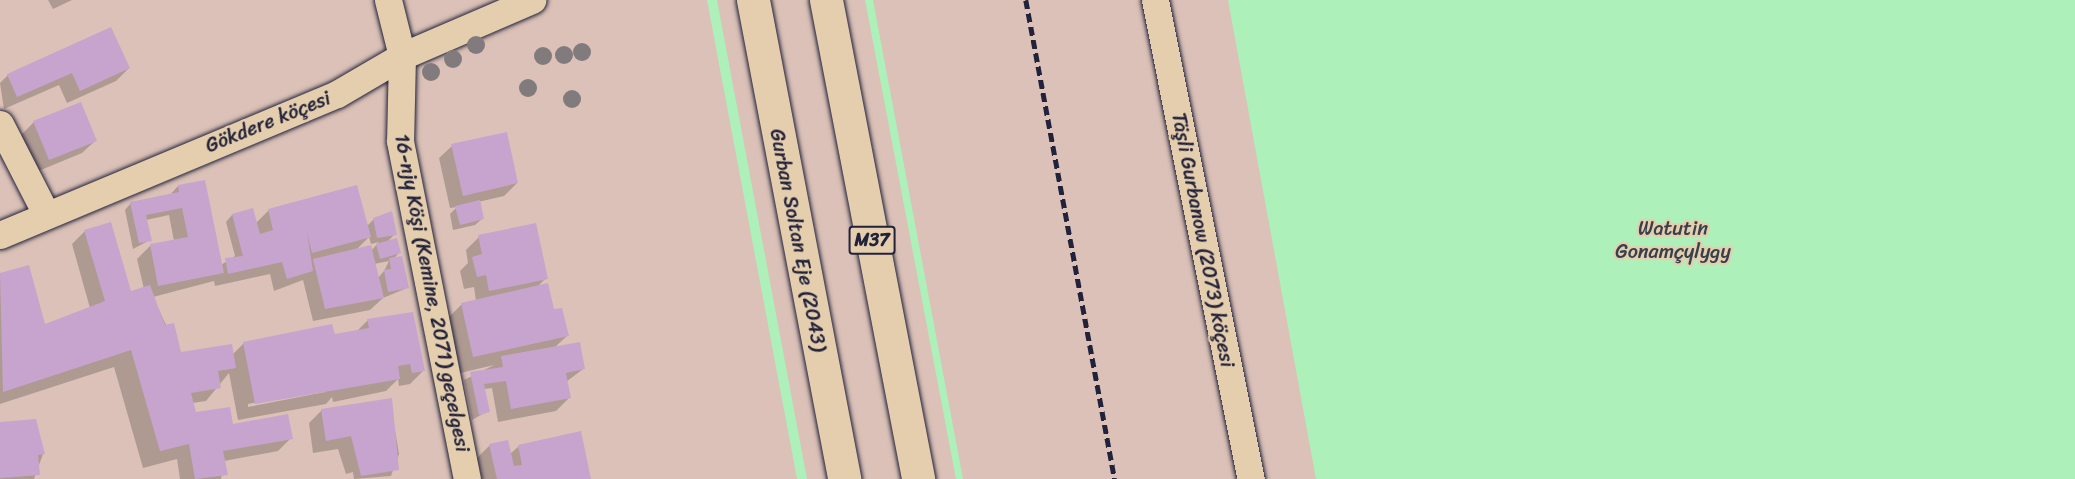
<!DOCTYPE html>
<html>
<head>
<meta charset="utf-8">
<style>
  body { margin:0 }
  #map { position:relative; width:2075px; height:479px; overflow:hidden; background:#dbc1b7; font-family:Sriracha,sans-serif }
  div>[style] { position:absolute }
  [style*='--x'] { left:calc(var(--x)*1px); top:calc(var(--y)*1px); width:calc(var(--w)*1px); rotate:calc(var(--a)*1deg) }
  .green>* { inset:0; background:#adf0ba }
  .shadow>* { inset:0; background:#0003 }
  .building>* { inset:0; background:#c7a4ce }
  .roads { filter:drop-shadow(0 0 2px #22223b) drop-shadow(0 0 2px #22223b) }
  .street>* { height:27px; margin:-13.5px; padding:0 13.5px; transform-origin:13.5px; border-radius:13.5px; background:#e4cead }
  .highway>* { height:33px; margin:-16.5px; padding:0 16.5px; transform-origin:16.5px; border-radius:16.5px; background:#e4cead }
  .rail>* { height:4.5px; margin-top:-2.25px; transform-origin:0; background:repeating-linear-gradient(90deg,#22223b 0 9px,transparent 0 13.5px) }
  .trees>* { width:18px; height:18px; margin:-9px; border-radius:50%; background:#817b7d }
  span { translate:-50% -50%; white-space:nowrap; text-align:center; line-height:1.15; -webkit-text-stroke:4.5px #e4cead; paint-order:stroke }
  .shield-label span { padding:2px 4px; background:#e4cead; border:2px solid; border-radius:4px; -webkit-text-stroke-width:0 }
  .shield-label { font-size:18px; color:#22223b; font-weight:700 }
  .street-label { font-size:20px; color:#22223b }
  .park-label { font-size:20px; color:#37414e }
</style>
</head>
<body>
<div id="map">
  <div class="green">
    <div style="clip-path:polygon(707px 0,717px 0,807px 479px,797px 479px)"></div>
    <div style="clip-path:polygon(865px 0,873px 0,963px 479px,956px 479px)"></div>
    <div style="clip-path:polygon(1228px 0,2075px 0,2075px 479px,1316px 479px)"></div>
  </div>
  <div class="shadow">
    <div style="clip-path:polygon(48px 0,72px 0,53px 9px)"></div>
    <div style="clip-path:polygon(111px 29px,129px 68px,116px 81px,67px 103px,59px 85px,4px 109px,0 83px,8px 75px)"></div>
    <div style="clip-path:polygon(34px 122px,95px 141px,82px 153px,36px 172px,21px 135px)"></div>
    <div style="clip-path:polygon(452px 146px,517px 183px,504px 196px,478px 202px,482px 219px,475px 225px,453px 230px,450px 214px,457px 207px,450px 208px,439px 158px)"></div>
    <div style="clip-path:polygon(evenodd,178px 186px,221px 265px,235px 256px,226px 222px,232px 215px,256px 223px,269px 210px,366px 227px,374px 219px,395px 234px,387px 242px,399px 253px,393px 259px,407px 288px,383px 298px,370px 310px,313px 321px,303px 280px,274px 291px,270px 274px,215px 286px,214px 281px,153px 297px,180px 355px,232px 355px,244px 343px,333px 337px,357px 331px,368px 320px,423px 371px,410px 384px,399px 386px,398px 379px,386px 391px,333px 402px,332px 397px,326px 404px,238px 420px,229px 373px,206px 401px,192px 403px,195px 416px,291px 438px,278px 451px,224px 461px,221px 479px,180px 479px,177px 459px,143px 468px,114px 367px,0 404px,0 274px,28px 267px,44px 326px,90px 308px,72px 244px,85px 231px,125px 296px,144px 289px,137px 259px,150px 246px,174px 241px,169px 215px,146px 220px,150px 240px,133px 249px,125px 210px,131px 203px,169px 196px,178px 186px,369px 237px,371px 244px,379px 242px,371px 251px,356px 250px,369px 237px,178px 186px,389px 261px,384px 271px,378px 278px,374px 264px,389px 261px,178px 186px,325px 389px,325px 392px,248px 407px,248px 404px,325px 389px)"></div>
    <div style="clip-path:polygon(479px 237px,546px 278px,537px 287px,567px 336px,554px 348px,583px 369px,566px 382px,569px 398px,556px 411px,498px 422px,492px 388px,484px 389px,488px 411px,472px 420px,464px 380px,494px 365px,456px 374px,444px 322px,462px 304px,476px 301px,474px 287px,464px 289px,460px 271px,468px 263px,466px 250px)"></div>
    <div style="clip-path:polygon(390px 400px,399px 454px,391px 476px,354px 479px,353px 472px,346px 474px,338px 449px,313px 453px,309px 423px,322px 410px)"></div>
    <div style="clip-path:polygon(0 424px,43px 454px,34px 479px,0 479px)"></div>
    <div style="clip-path:polygon(490px 445px,509px 455px,519px 446px,590px 479px,482px 479px,477px 458px)"></div>
  </div>
  <div class="building">
    <div style="clip-path:polygon(111px 27px,130px 68px,80px 91px,72px 73px,17px 97px,7px 74px)"></div>
    <div style="clip-path:polygon(81px 102px,97px 141px,49px 160px,33px 121px)"></div>
    <div style="clip-path:polygon(507px 132px,518px 183px,463px 196px,451px 144px)"></div>
    <div style="clip-path:polygon(205px 180px,224px 273px,158px 286px,150px 244px,188px 237px,182px 208px,146px 215px,152px 241px,139px 243px,130px 202px,179px 192px,178px 185px)"></div>
    <div style="clip-path:polygon(357px 185px,371px 237px,312px 253px,307px 232px,313px 271px,287px 279px,282px 262px,228px 274px,225px 258px,243px 256px,232px 214px,253px 208px,260px 234px,273px 230px,268px 209px)"></div>
    <div style="clip-path:polygon(480px 200px,484px 219px,460px 225px,455px 206px)"></div>
    <div style="clip-path:polygon(392px 211px,397px 235px,377px 238px,373px 218px)"></div>
    <div style="clip-path:polygon(111px 222px,131px 291px,150px 285px,165px 325px,174px 323px,181px 352px,232px 344px,236px 368px,218px 371px,221px 388px,191px 393px,196px 412px,230px 407px,233px 424px,288px 414px,293px 439px,223px 451px,228px 475px,195px 479px,189px 444px,160px 451px,131px 350px,3px 392px,0 273px,29px 265px,45px 324px,105px 301px,84px 230px)"></div>
    <div style="clip-path:polygon(536px 223px,548px 279px,489px 291px,486px 275px,477px 277px,472px 257px,482px 254px,478px 235px)"></div>
    <div style="clip-path:polygon(397px 238px,401px 253px,380px 259px,376px 244px)"></div>
    <div style="clip-path:polygon(371px 245px,384px 298px,325px 309px,313px 259px)"></div>
    <div style="clip-path:polygon(402px 256px,409px 288px,388px 292px,384px 270px,391px 269px,389px 258px)"></div>
    <div style="clip-path:polygon(548px 283px,554px 309px,562px 308px,569px 336px,473px 357px,461px 303px)"></div>
    <div style="clip-path:polygon(413px 312px,425px 371px,412px 373px,410px 364px,398px 366px,400px 379px,255px 404px,243px 342px,332px 324px,335px 334px,369px 328px,367px 319px)"></div>
    <div style="clip-path:polygon(580px 342px,585px 369px,566px 373px,571px 398px,511px 409px,506px 381px,484px 384px,490px 412px,479px 415px,470px 372px,503px 367px,501px 356px)"></div>
    <div style="clip-path:polygon(392px 398px,399px 470px,361px 476px,351px 436px,326px 441px,321px 409px)"></div>
    <div style="clip-path:polygon(36px 419px,45px 454px,38px 455px,40px 475px,0 478px,0 422px)"></div>
    <div style="clip-path:polygon(581px 431px,591px 479px,497px 479px,489px 444px,508px 440px,514px 466px,522px 465px,518px 445px)"></div>
  </div>
  <div class="roads">
    <div class="street">
      <div style="--x:388;--y:0;--w:58;--a:76"></div>
      <div style="--x:402;--y:56;--w:85;--a:91.3"></div>
      <div style="--x:400;--y:141;--w:345;--a:78.8"></div>
      <div style="--x:1155;--y:0;--w:489;--a:78.7"></div>
      <div style="--x:0;--y:124;--w:99;--a:62.9"></div>
      <div style="--x:0;--y:235;--w:365;--a:-22.7"></div>
      <div style="--x:337;--y:94;--w:75;--a:-30.3"></div>
      <div style="--x:402;--y:56;--w:142;--a:-23.3"></div>
    </div>
    <div class="highway">
      <div style="--x:753;--y:0;--w:488;--a:79.2"></div>
      <div style="--x:826;--y:0;--w:488;--a:79.1"></div>
    </div>
  </div>
  <div class="rail">
    <div style="--x:1026;--y:0;--w:487;--a:79.5"></div>
  </div>
  <div class="trees">
    <div style="left:476px;top:45px"></div>
    <div style="left:582px;top:52px"></div>
    <div style="left:564px;top:55px"></div>
    <div style="left:543px;top:56px"></div>
    <div style="left:453px;top:59px"></div>
    <div style="left:431px;top:72px"></div>
    <div style="left:528px;top:88px"></div>
    <div style="left:572px;top:99px"></div>
  </div>
  <div class="shield-label">
    <span style="left:872px;top:240px">M37</span>
  </div>
  <div class="street-label">
    <span style="left:268px;top:122px;rotate:-22deg">Gökdere köçesi</span>
    <span style="left:798px;top:240px;rotate:79deg">Gurban Soltan Eje (2043)</span>
    <span style="left:1203px;top:240px;rotate:79deg">Täşli Gurbanow (2073) köçesi</span>
    <span style="left:432px;top:293px;rotate:79deg">16-njy Köşi (Kemine, 2071) geçelgesi</span>
  </div>
  <div class="park-label">
    <span style="left:1673px;top:240px">Watutin<br>Gonamçylygy</span>
  </div>
</div>
</body>
</html>
